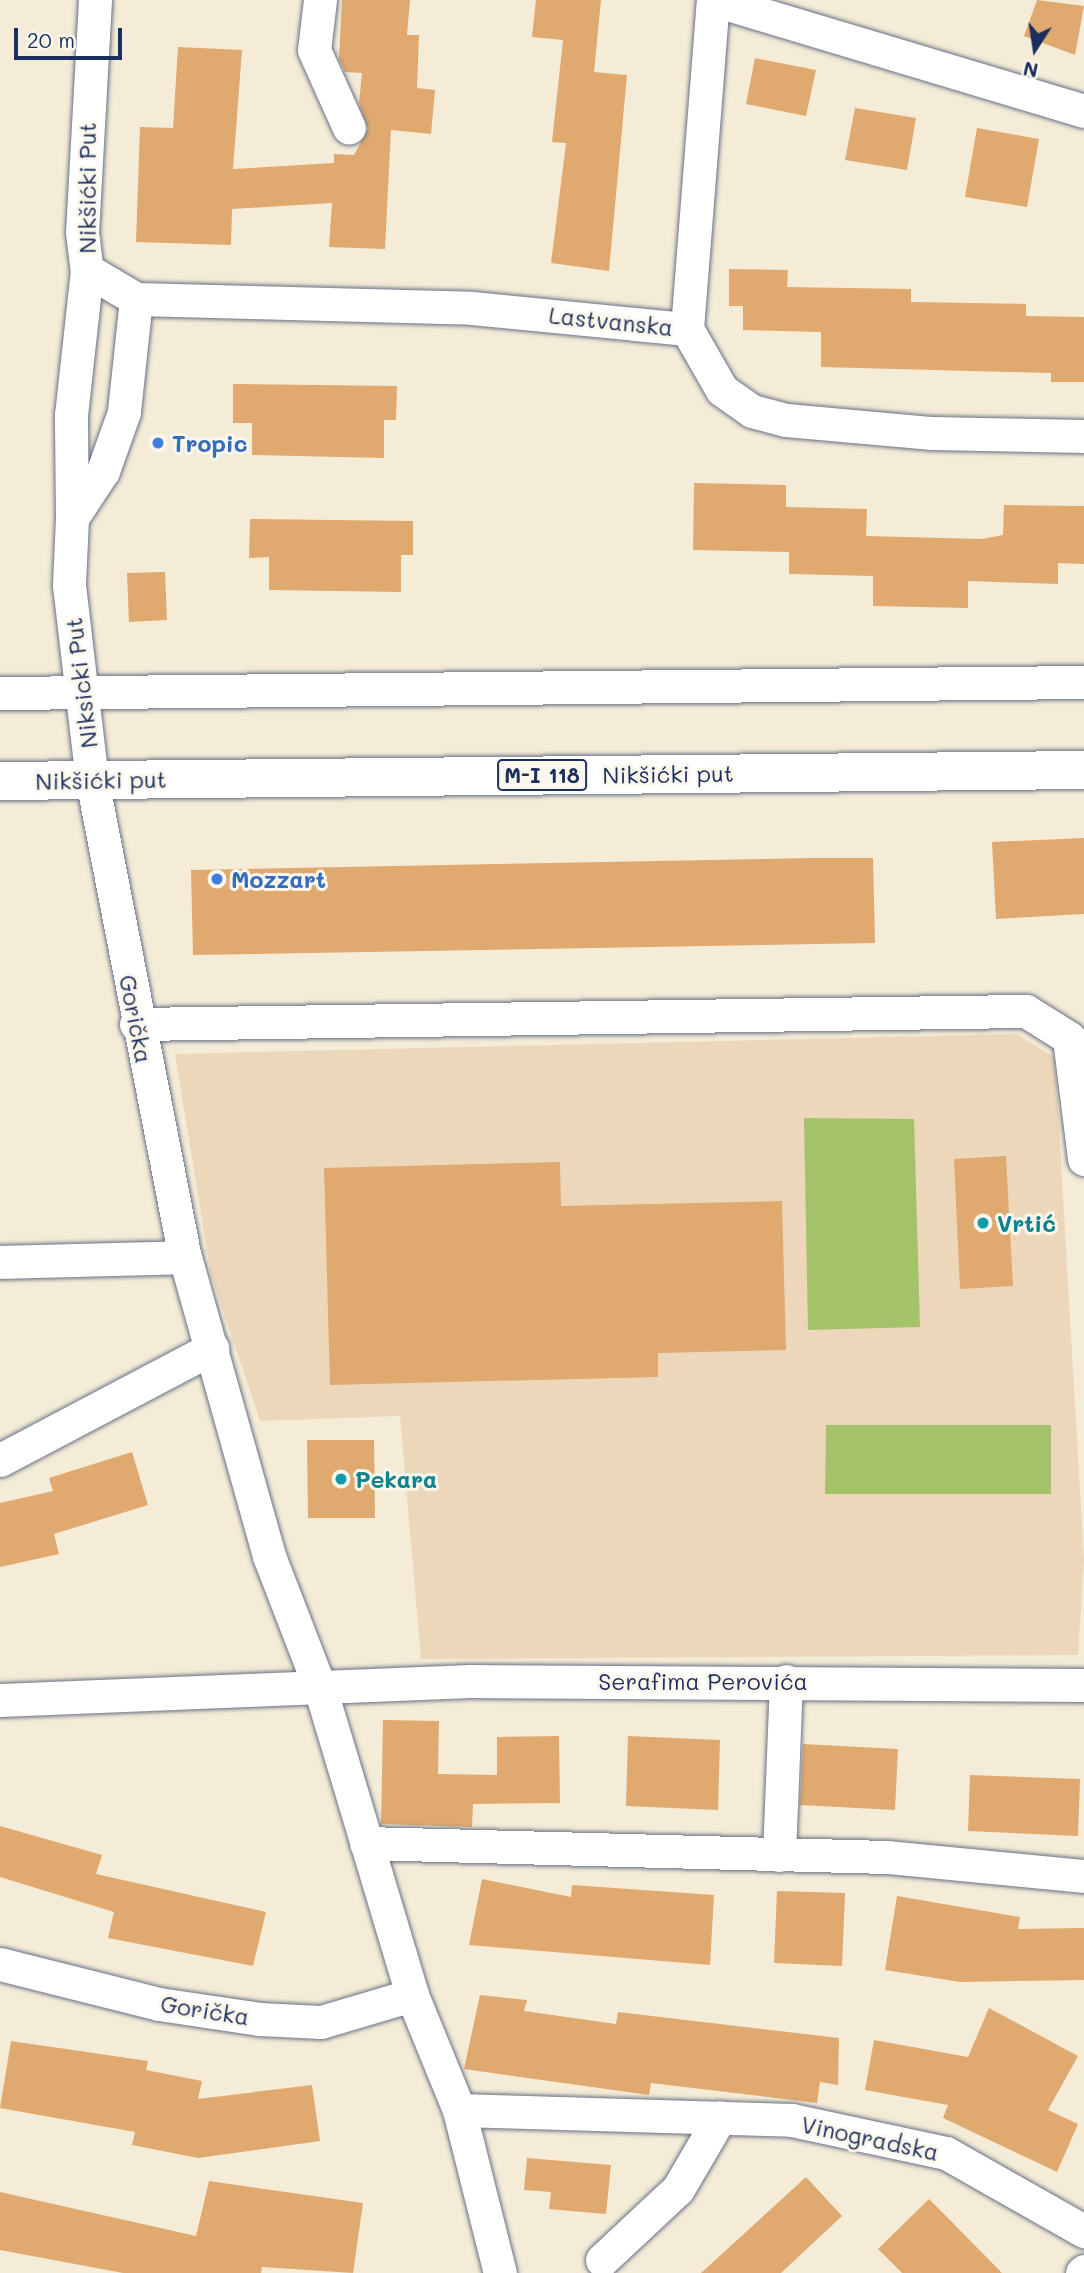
<!DOCTYPE html>
<html>
<head>
<meta charset="utf-8">
<style>
  body { margin:0 }
  #map { position:relative; width:1084px; height:2273px; overflow:hidden; background:#f5ecd7; font-family:Mali,sans-serif }
  div>[style] { position:absolute }
  [style*='--x'] { left:calc(var(--x)*1px); top:calc(var(--y)*1px); width:calc(var(--w)*1px); rotate:calc(var(--a)*1deg) }
  .built>* { inset:0; background:#edd7ba }
  .green>* { inset:0; background:#a4c26a }
  .building>* { inset:0; background:#e0a96f }
  .roads { filter:drop-shadow(0 0 2px #677188) drop-shadow(0 0 2px #677188) }
  .street>* { height:33px; margin:-16.5px; padding:0 16.5px; transform-origin:16.5px; border-radius:16.5px; background:#fff }
  .primary>* { height:38px; margin:-19px; padding:0 19px; transform-origin:19px; border-radius:19px; background:#fff }
  .dots>* { width:19px; height:19px; translate:-50% -50%; box-sizing:border-box; border:4px solid #fbf7ec; border-radius:50% }
  span { translate:-50% -50%; white-space:nowrap; text-align:center; line-height:1.15; -webkit-text-stroke:6px #fbf7ec; paint-order:stroke }
  .shield-label span { padding:2px 5px; background:#fbf7ec; border:2px solid; border-radius:5px; -webkit-text-stroke-width:0 }
  .shield-label { font-size:21px; color:#1b2f5e; font-weight:700 }
  .street-label { font-size:23px; color:#1b2f5e }
  .shop-label { font-size:23px; color:#366cbe; font-weight:700 }
  .left { translate:0 -50%; text-align:left }
  .culture-label { font-size:23px; color:#0d838f; font-weight:700 }
  .north { position:absolute; left:1000px; top:14px; width:70px; height:70px; -webkit-text-stroke:5px #fbf7ec; paint-order:stroke; rotate:192deg; font-size:19px; font-weight:700; line-height:28px; text-align:center; color:#1b2f5e }
  .north::after { content:''; display:block; margin:auto; width:24px; height:32px; background:#1b2f5e; clip-path:polygon(50% 0,100% 100%,50% 72%,0 100%) }
  .scale { position:absolute; left:14px; top:28px; width:108px; height:32px; box-sizing:border-box; border:4px solid #1b2f5e; border-top:0; padding-left:9px; font-size:21px; line-height:24px; white-space:nowrap; color:#1b2f5e; -webkit-text-stroke:5px #fbf7ec; paint-order:stroke }
</style>
</head>
<body>
<div id="map">
  <div class="built">
    <div style="clip-path:polygon(1017px 1034px,1055px 1058px,1084px 1560px,1078px 1655px,421px 1659px,400px 1416px,260px 1421px,211px 1275px,175px 1054px)"></div>
  </div>
  <div class="green">
    <div style="clip-path:polygon(804px 1118px,914px 1119px,920px 1327px,808px 1330px)"></div>
    <div style="clip-path:polygon(826px 1425px,1051px 1425px,1051px 1494px,825px 1494px)"></div>
  </div>
  <div class="building">
    <div style="clip-path:polygon(342px 0,410px 0,407px 35px,419px 35px,417px 88px,435px 90px,431px 134px,391px 130px,385px 249px,329px 247px,332px 203px,232px 209px,231px 245px,136px 242px,140px 127px,173px 128px,178px 47px,242px 50px,233px 169px,334px 163px,334px 154px,354px 155px,368px 129px,359px 103px,362px 73px,345px 72px,339px 59px)"></div>
    <div style="clip-path:polygon(536px 0,601px 0,594px 72px,627px 75px,609px 271px,551px 263px,566px 143px,552px 142px,563px 40px,532px 37px)"></div>
    <div style="clip-path:polygon(1037px 0,1084px 6px,1075px 55px,1024px 36px)"></div>
    <div style="clip-path:polygon(755px 58px,816px 70px,806px 116px,746px 104px)"></div>
    <div style="clip-path:polygon(855px 108px,916px 118px,907px 170px,845px 160px)"></div>
    <div style="clip-path:polygon(977px 128px,1039px 139px,1027px 207px,965px 197px)"></div>
    <div style="clip-path:polygon(729px 269px,788px 270px,787px 287px,911px 289px,911px 302px,1026px 304px,1026px 316px,1084px 317px,1084px 382px,1051px 382px,1051px 373px,821px 367px,821px 332px,743px 330px,743px 306px,729px 306px)"></div>
    <div style="clip-path:polygon(233px 384px,397px 386px,396px 420px,384px 420px,384px 458px,252px 455px,252px 423px,233px 423px)"></div>
    <div style="clip-path:polygon(694px 483px,786px 485px,786px 507px,867px 509px,866px 536px,982px 539px,1003px 535px,1004px 505px,1084px 506px,1084px 564px,1058px 563px,1058px 584px,968px 581px,968px 608px,873px 606px,873px 576px,789px 574px,789px 552px,693px 550px)"></div>
    <div style="clip-path:polygon(250px 519px,413px 521px,413px 555px,401px 555px,401px 592px,269px 590px,269px 557px,249px 558px)"></div>
    <div style="clip-path:polygon(165px 572px,167px 620px,129px 622px,127px 573px)"></div>
    <div style="clip-path:polygon(1084px 838px,1084px 914px,996px 919px,992px 842px)"></div>
    <div style="clip-path:polygon(812px 858px,873px 858px,875px 943px,193px 955px,191px 870px)"></div>
    <div style="clip-path:polygon(1006px 1156px,1013px 1286px,960px 1289px,954px 1159px)"></div>
    <div style="clip-path:polygon(560px 1162px,561px 1206px,782px 1201px,786px 1350px,658px 1353px,658px 1377px,330px 1385px,324px 1168px)"></div>
    <div style="clip-path:polygon(307px 1440px,374px 1440px,375px 1518px,308px 1518px)"></div>
    <div style="clip-path:polygon(132px 1452px,148px 1505px,54px 1534px,59px 1554px,0 1567px,0 1503px,53px 1491px,49px 1478px)"></div>
    <div style="clip-path:polygon(383px 1720px,439px 1721px,438px 1774px,497px 1775px,497px 1737px,559px 1736px,560px 1803px,473px 1804px,472px 1827px,381px 1824px)"></div>
    <div style="clip-path:polygon(628px 1736px,720px 1740px,718px 1810px,626px 1806px)"></div>
    <div style="clip-path:polygon(803px 1744px,898px 1749px,895px 1810px,800px 1805px)"></div>
    <div style="clip-path:polygon(970px 1775px,1080px 1779px,1078px 1836px,968px 1831px)"></div>
    <div style="clip-path:polygon(0 1826px,102px 1855px,96px 1874px,266px 1912px,253px 1966px,108px 1938px,114px 1912px,0 1877px)"></div>
    <div style="clip-path:polygon(482px 1879px,571px 1897px,572px 1885px,714px 1895px,710px 1965px,469px 1945px)"></div>
    <div style="clip-path:polygon(777px 1891px,845px 1893px,842px 1966px,774px 1963px)"></div>
    <div style="clip-path:polygon(897px 1896px,1020px 1917px,1018px 1929px,1084px 1928px,1084px 1980px,960px 1982px,885px 1970px)"></div>
    <div style="clip-path:polygon(480px 1995px,527px 2000px,524px 2011px,616px 2024px,618px 2012px,839px 2038px,838px 2085px,820px 2082px,817px 2103px,651px 2083px,649px 2095px,464px 2069px)"></div>
    <div style="clip-path:polygon(989px 2008px,1078px 2056px,1048px 2110px,1078px 2124px,1057px 2172px,943px 2118px,948px 2105px,865px 2090px,874px 2040px,968px 2057px)"></div>
    <div style="clip-path:polygon(11px 2041px,148px 2061px,146px 2070px,202px 2081px,198px 2099px,312px 2085px,320px 2141px,198px 2158px,132px 2145px,135px 2132px,0 2108px)"></div>
    <div style="clip-path:polygon(527px 2158px,611px 2165px,606px 2214px,549px 2209px,551px 2192px,524px 2190px)"></div>
    <div style="clip-path:polygon(806px 2177px,842px 2216px,781px 2273px,701px 2273px)"></div>
    <div style="clip-path:polygon(209px 2181px,363px 2203px,353px 2273px,262px 2267px,261px 2273px,123px 2273px,0 2250px,0 2192px,196px 2236px)"></div>
    <div style="clip-path:polygon(929px 2199px,949px 2219px,1002px 2273px,902px 2273px,878px 2249px)"></div>
  </div>
  <div class="roads">
    <div class="street">
      <div style="--x:95;--y:0;--w:232;--a:93.2"></div>
      <div style="--x:82;--y:232;--w:38;--a:83"></div>
      <div style="--x:87;--y:270;--w:57;--a:30.6"></div>
      <div style="--x:136;--y:299;--w:114;--a:96.1"></div>
      <div style="--x:124;--y:412;--w:63;--a:109.6"></div>
      <div style="--x:103;--y:471;--w:56;--a:123.4"></div>
      <div style="--x:72;--y:518;--w:67;--a:92.6"></div>
      <div style="--x:69;--y:585;--w:196;--a:83.3"></div>
      <div style="--x:92;--y:780;--w:486;--a:79"></div>
      <div style="--x:185;--y:1257;--w:311;--a:74.3"></div>
      <div style="--x:269;--y:1556;--w:145;--a:68.9"></div>
      <div style="--x:321;--y:1691;--w:317;--a:73.3"></div>
      <div style="--x:412;--y:1995;--w:124;--a:67.8"></div>
      <div style="--x:459;--y:2110;--w:168;--a:75.9"></div>
      <div style="--x:320;--y:0;--w:50;--a:96.8"></div>
      <div style="--x:314;--y:50;--w:85;--a:65.8"></div>
      <div style="--x:714;--y:0;--w:386;--a:16.7"></div>
      <div style="--x:136;--y:299;--w:336;--a:1.5"></div>
      <div style="--x:472;--y:308;--w:216;--a:5.6"></div>
      <div style="--x:687;--y:329;--w:70;--a:60.2"></div>
      <div style="--x:722;--y:390;--w:37;--a:35"></div>
      <div style="--x:752;--y:411;--w:35;--a:15"></div>
      <div style="--x:786;--y:420;--w:147;--a:5.1"></div>
      <div style="--x:932;--y:433;--w:152;--a:1.1"></div>
      <div style="--x:687;--y:329;--w:330;--a:-85.5"></div>
      <div style="--x:72;--y:518;--w:103;--a:-90.6"></div>
      <div style="--x:71;--y:415;--w:146;--a:-83.7"></div>
      <div style="--x:0;--y:693;--w:1084;--a:-0.58"></div>
      <div style="--x:136;--y:1024;--w:890;--a:-0.84"></div>
      <div style="--x:1026;--y:1011;--w:51;--a:32.1"></div>
      <div style="--x:1069;--y:1038;--w:122;--a:82.9"></div>
      <div style="--x:0;--y:1262;--w:185;--a:-1.5"></div>
      <div style="--x:0;--y:1460;--w:240;--a:-27.8"></div>
      <div style="--x:0;--y:1700;--w:471;--a:-2.3"></div>
      <div style="--x:471;--y:1681;--w:613;--a:0.37"></div>
      <div style="--x:366;--y:1843;--w:521;--a:1.54"></div>
      <div style="--x:887;--y:1857;--w:198;--a:5.5"></div>
      <div style="--x:779;--y:1855;--w:174;--a:-87.7"></div>
      <div style="--x:0;--y:1964;--w:164;--a:14.1"></div>
      <div style="--x:159;--y:2004;--w:101;--a:8.5"></div>
      <div style="--x:259;--y:2019;--w:62;--a:2.8"></div>
      <div style="--x:321;--y:2022;--w:95;--a:-16.5"></div>
      <div style="--x:459;--y:2110;--w:333;--a:1.7"></div>
      <div style="--x:792;--y:2120;--w:157;--a:12.1"></div>
      <div style="--x:946;--y:2153;--w:159;--a:29.5"></div>
      <div style="--x:602;--y:2260;--w:104;--a:-43.1"></div>
      <div style="--x:678;--y:2189;--w:83;--a:-59.7"></div>
      <div style="--x:1082;--y:2273;--w:3;--a:-45"></div>
    </div>
    <div class="primary">
      <div style="--x:0;--y:781;--w:1084;--a:-0.58"></div>
    </div>
  </div>
  <div class="dots">
    <div style="left:158px;top:443px;background:#3f7fe0"></div>
    <div style="left:217px;top:879px;background:#3f7fe0"></div>
    <div style="left:983px;top:1223px;background:#0f9aa8"></div>
    <div style="left:341px;top:1479px;background:#0f9aa8"></div>
  </div>
  <div class="shield-label">
    <span style="left:542px;top:775px">M-I 118</span>
  </div>
  <div class="street-label">
    <span style="left:87px;top:188px;rotate:-90deg">Nikšićki Put</span>
    <span style="left:611px;top:321px;rotate:6deg">Lastvanska</span>
    <span style="left:81px;top:683px;rotate:-97deg">Niksicki Put</span>
    <span style="left:668px;top:774px;rotate:-1deg">Nikšićki put</span>
    <span style="left:101px;top:780px;rotate:-1deg">Nikšićki put</span>
    <span style="left:136px;top:1019px;rotate:79deg">Gorička</span>
    <span style="left:703px;top:1681px">Serafima Perovića</span>
    <span style="left:205px;top:2010px;rotate:9deg">Gorička</span>
    <span style="left:870px;top:2138px;rotate:12deg">Vinogradska</span>
  </div>
  <div class="shop-label">
    <span class="left" style="left:172px;top:443px">Tropic</span>
    <span class="left" style="left:231px;top:879px">Mozzart</span>
  </div>
  <div class="culture-label">
    <span class="left" style="left:997px;top:1223px">Vrtić</span>
    <span class="left" style="left:355px;top:1479px">Pekara</span>
  </div>
  <div class="north">N</div>
  <div class="scale">20 m</div>
</div>
</body>
</html>
